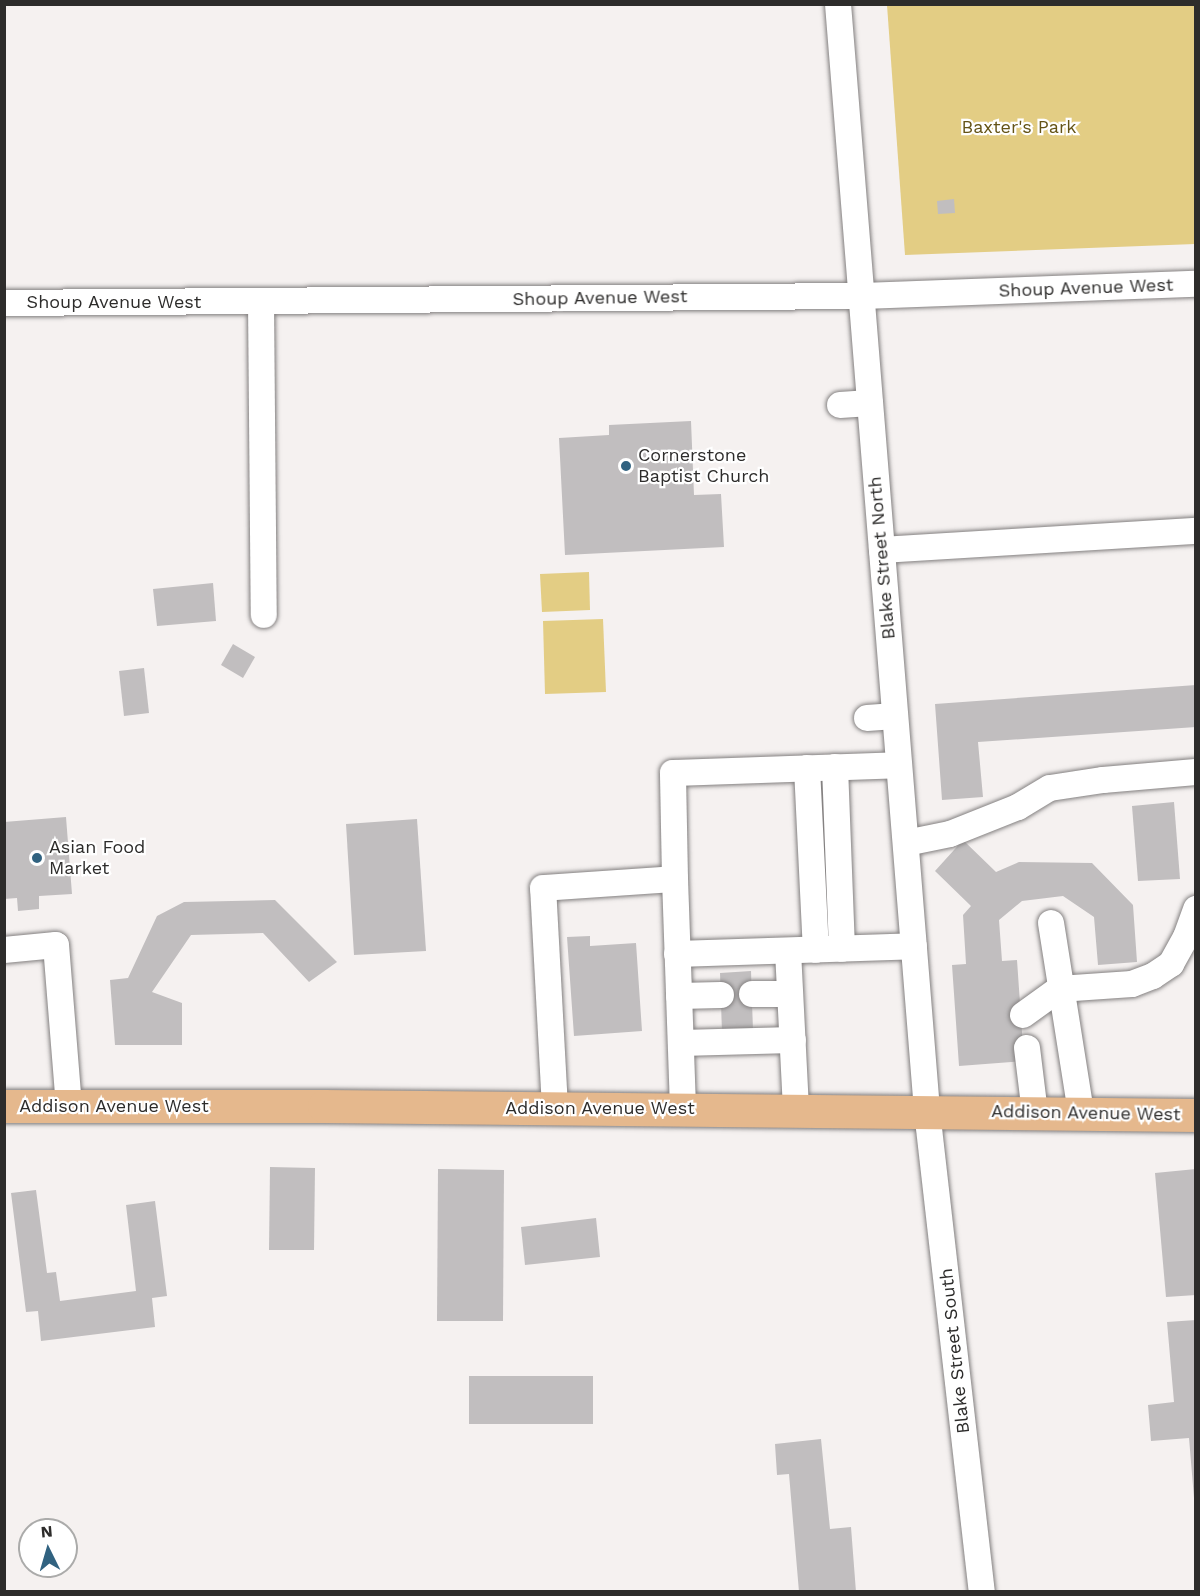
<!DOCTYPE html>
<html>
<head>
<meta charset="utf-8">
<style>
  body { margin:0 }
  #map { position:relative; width:1200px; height:1596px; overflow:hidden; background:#f5f1f0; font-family:"Work Sans",sans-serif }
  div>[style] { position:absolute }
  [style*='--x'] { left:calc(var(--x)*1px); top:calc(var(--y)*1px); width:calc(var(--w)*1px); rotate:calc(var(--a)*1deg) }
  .green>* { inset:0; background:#e3cd84 }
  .building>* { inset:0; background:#c1bebf }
  .roads { filter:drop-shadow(0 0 2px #838080) drop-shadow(0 0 2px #838080) }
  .minor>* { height:26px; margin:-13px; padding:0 13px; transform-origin:13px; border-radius:13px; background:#fff }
  .major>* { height:33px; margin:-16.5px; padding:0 16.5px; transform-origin:16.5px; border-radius:16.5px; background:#e5b88d }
  .dots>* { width:16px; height:16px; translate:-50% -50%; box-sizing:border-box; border:3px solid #fff; border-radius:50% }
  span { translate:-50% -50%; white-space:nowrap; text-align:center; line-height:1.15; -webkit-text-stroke:4.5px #fff; paint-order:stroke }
  .park-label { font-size:18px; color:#645316 }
  .street-label { font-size:18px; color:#2d2c2b }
  .poi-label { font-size:18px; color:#2d2c2b }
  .left { translate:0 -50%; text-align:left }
  .frame { position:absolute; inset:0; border:6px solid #2d2c2b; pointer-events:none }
  .north { position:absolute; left:18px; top:1518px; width:60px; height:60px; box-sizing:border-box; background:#fff; border:2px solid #ababaa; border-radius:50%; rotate:355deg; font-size:16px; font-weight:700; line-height:24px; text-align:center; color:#2d2c2b }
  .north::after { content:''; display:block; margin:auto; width:21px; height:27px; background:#316280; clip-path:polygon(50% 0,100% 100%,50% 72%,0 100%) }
</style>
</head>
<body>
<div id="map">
  <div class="green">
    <div style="clip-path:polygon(887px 5px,1195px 5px,1195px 244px,905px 255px)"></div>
    <div style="clip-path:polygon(589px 572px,590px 610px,542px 612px,540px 574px)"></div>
    <div style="clip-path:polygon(603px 619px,606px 692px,545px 694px,543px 621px)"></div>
  </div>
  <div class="building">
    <div style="clip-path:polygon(954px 199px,955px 213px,938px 214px,937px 201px)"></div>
    <div style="clip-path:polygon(691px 421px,694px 495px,721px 494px,724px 547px,565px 555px,559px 438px,609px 435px,609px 425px)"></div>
    <div style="clip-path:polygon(213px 583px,216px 621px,157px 626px,153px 589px)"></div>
    <div style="clip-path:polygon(233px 644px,255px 657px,243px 678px,221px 665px)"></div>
    <div style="clip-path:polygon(144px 668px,149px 713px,124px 716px,119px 671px)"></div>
    <div style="clip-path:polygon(1196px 685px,1196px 727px,978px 742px,983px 797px,942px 800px,935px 704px)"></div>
    <div style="clip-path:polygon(1174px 802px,1180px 879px,1138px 881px,1132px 806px)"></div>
    <div style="clip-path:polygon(66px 817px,72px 894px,39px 896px,39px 909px,18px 911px,17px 898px,4px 899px,4px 822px)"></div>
    <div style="clip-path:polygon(417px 819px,426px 951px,354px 955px,346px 824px)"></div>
    <div style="clip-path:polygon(963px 840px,996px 872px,1019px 862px,1092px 863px,1133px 905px,1137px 962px,1098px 965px,1094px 917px,1063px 896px,1022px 901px,999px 920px,1002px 961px,1017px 960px,1024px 1061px,959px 1066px,952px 965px,966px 964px,963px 915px,971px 906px,935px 871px)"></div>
    <div style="clip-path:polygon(275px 900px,337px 962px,309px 982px,263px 933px,191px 935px,152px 992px,182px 1003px,182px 1045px,115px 1045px,110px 980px,128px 978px,157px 916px,184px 902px)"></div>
    <div style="clip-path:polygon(590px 936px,590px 946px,636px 943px,642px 1031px,574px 1036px,567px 937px)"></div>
    <div style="clip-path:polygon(751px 971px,753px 1031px,722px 1033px,720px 973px)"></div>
    <div style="clip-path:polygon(270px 1167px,315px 1168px,314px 1250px,269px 1250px)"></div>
    <div style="clip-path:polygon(438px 1169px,504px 1170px,503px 1321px,437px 1321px)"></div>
    <div style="clip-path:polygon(1196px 1169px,1196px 1295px,1166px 1297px,1155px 1173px)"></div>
    <div style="clip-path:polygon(36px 1190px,47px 1273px,56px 1272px,60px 1301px,136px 1291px,126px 1205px,155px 1201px,167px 1296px,152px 1298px,155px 1327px,41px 1341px,38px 1311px,26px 1312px,11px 1193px)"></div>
    <div style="clip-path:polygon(596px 1218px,600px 1257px,525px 1265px,521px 1227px)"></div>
    <div style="clip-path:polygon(1196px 1320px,1196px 1498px,1194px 1498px,1189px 1438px,1151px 1441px,1148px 1405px,1174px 1402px,1167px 1322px)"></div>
    <div style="clip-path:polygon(469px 1376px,593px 1376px,593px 1424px,469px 1424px)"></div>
    <div style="clip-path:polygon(821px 1439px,830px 1529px,851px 1527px,856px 1592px,799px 1592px,789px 1474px,777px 1475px,775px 1444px)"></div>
  </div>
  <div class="roads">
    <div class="minor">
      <div style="--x:838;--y:4;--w:1111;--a:85.4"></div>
      <div style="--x:927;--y:1111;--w:484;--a:83.5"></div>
      <div style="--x:261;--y:301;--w:314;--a:89.5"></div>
      <div style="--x:4;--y:303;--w:858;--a:-0.47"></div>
      <div style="--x:862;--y:296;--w:334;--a:-2.1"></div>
      <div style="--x:840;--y:405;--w:30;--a:-4"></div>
      <div style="--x:882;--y:550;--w:315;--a:-3.5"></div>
      <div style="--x:867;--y:718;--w:28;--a:-4"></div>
      <div style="--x:835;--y:767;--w:182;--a:87.8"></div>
      <div style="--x:807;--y:768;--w:182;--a:87.2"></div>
      <div style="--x:906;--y:843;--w:45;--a:-11.6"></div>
      <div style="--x:950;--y:834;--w:73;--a:-21.7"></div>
      <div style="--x:1018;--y:807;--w:37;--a:-31"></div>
      <div style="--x:1050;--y:788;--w:54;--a:-8.6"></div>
      <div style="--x:1103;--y:780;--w:93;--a:-4.9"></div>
      <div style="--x:675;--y:879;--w:106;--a:-91.1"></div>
      <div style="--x:673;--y:773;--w:226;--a:-2"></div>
      <div style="--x:1051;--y:923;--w:192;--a:81"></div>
      <div style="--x:4;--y:950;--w:52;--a:-5.5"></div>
      <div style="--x:56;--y:945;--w:162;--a:85.4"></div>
      <div style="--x:788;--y:951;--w:159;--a:87.1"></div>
      <div style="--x:677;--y:954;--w:237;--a:-1.9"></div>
      <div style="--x:752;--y:994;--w:38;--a:0"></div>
      <div style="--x:679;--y:996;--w:42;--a:-1.4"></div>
      <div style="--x:1023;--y:1015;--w:44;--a:-35.8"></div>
      <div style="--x:1059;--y:989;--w:73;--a:-3.9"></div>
      <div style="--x:1132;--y:984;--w:22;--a:-21"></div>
      <div style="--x:1153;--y:976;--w:22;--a:-34"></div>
      <div style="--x:1171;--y:964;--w:31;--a:-61"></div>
      <div style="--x:1186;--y:937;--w:30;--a:-70"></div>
      <div style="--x:681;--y:1043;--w:112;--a:-1.5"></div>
      <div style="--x:1027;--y:1048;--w:65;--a:83"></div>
      <div style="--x:555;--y:1108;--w:220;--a:-93.1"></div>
      <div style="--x:543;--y:888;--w:132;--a:-3.9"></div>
      <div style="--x:675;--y:879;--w:230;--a:88"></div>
    </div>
    <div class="major">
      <div style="--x:4;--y:1106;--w:320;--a:0"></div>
      <div style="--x:324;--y:1106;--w:872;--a:0.59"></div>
    </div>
  </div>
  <div class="dots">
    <div style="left:626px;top:466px;background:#316280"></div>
    <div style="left:37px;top:858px;background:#316280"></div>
  </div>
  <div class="park-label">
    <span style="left:1019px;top:127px">Baxter's Park</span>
  </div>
  <div class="street-label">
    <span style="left:1086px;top:288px;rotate:-2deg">Shoup Avenue West</span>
    <span style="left:600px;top:298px;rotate:-1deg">Shoup Avenue West</span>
    <span style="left:114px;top:302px">Shoup Avenue West</span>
    <span style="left:882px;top:558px;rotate:-95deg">Blake Street North</span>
    <span style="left:114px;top:1106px">Addison Avenue West</span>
    <span style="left:600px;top:1108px">Addison Avenue West</span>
    <span style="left:1086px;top:1113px;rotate:1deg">Addison Avenue West</span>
    <span style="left:955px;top:1351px;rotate:-96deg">Blake Street South</span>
  </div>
  <div class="poi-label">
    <span class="left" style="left:638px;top:466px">Cornerstone<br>Baptist Church</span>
    <span class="left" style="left:49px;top:858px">Asian Food<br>Market</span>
  </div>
  <div class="frame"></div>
  <div class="north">N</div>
</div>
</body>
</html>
